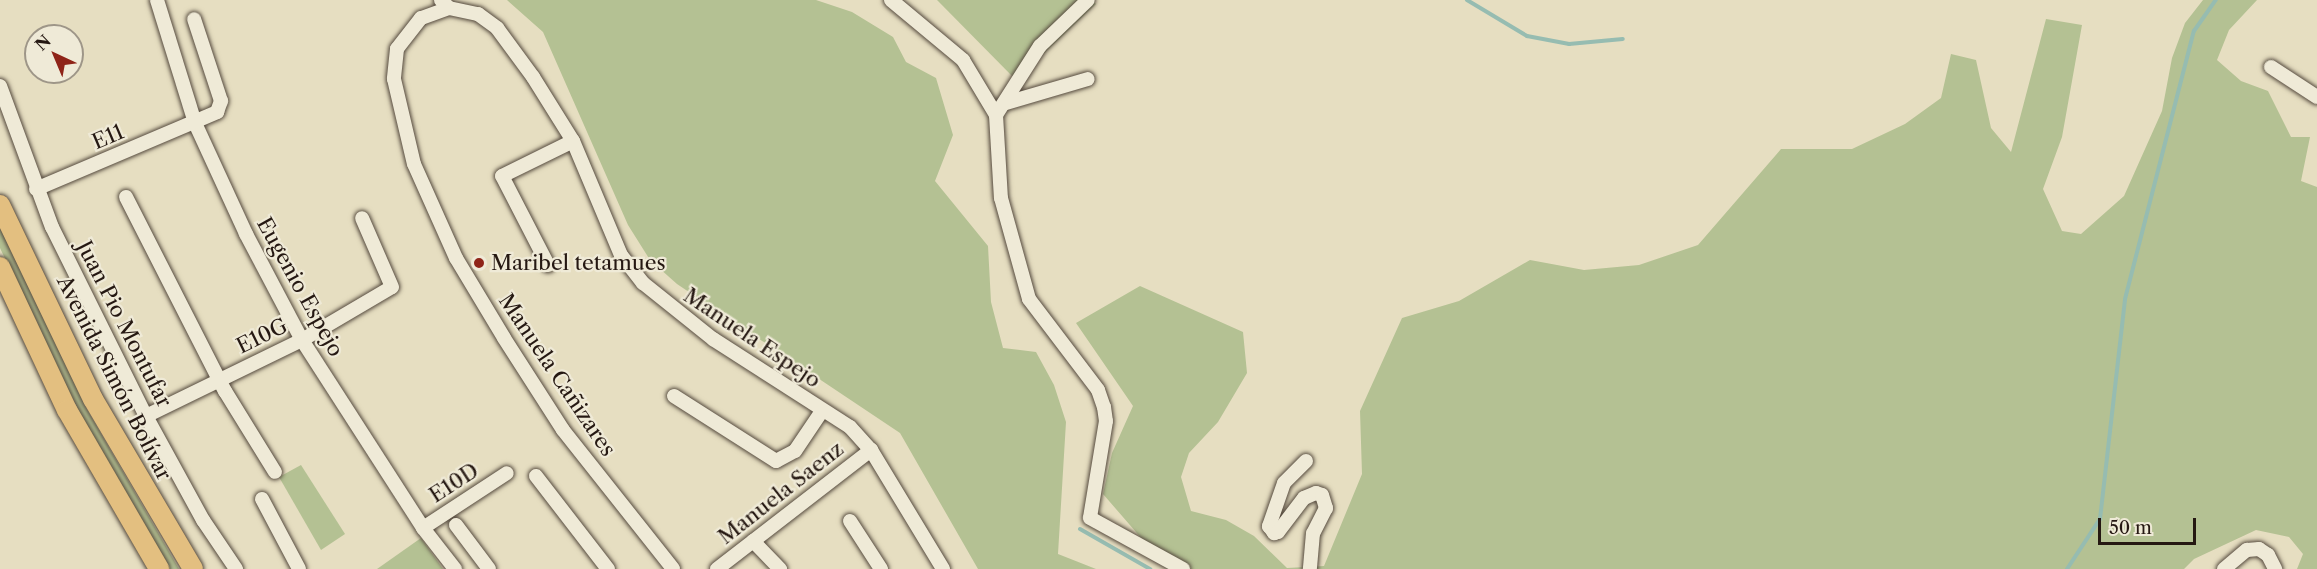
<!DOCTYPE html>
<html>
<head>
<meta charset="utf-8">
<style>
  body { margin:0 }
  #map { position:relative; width:2317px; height:569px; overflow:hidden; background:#e6dec1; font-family:"Libre Caslon Text",serif }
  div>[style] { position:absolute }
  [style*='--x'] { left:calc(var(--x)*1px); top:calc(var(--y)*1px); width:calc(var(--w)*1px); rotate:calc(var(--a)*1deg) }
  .green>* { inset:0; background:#b4c193 }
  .stream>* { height:4px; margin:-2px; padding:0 2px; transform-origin:2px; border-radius:2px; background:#96bcb1 }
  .roads { filter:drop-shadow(0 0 2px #554a3e) drop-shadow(0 0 2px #554a3e) }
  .minor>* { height:14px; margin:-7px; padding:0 7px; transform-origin:7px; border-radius:7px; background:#efead7 }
  .highway>* { height:20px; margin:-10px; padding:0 10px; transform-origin:10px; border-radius:10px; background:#e3bf80 }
  .dots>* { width:16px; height:16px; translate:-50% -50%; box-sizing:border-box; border:3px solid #efead7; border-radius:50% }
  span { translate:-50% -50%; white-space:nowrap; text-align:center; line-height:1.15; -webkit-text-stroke:4.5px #efead7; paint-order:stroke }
  .street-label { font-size:21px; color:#251812 }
  .poi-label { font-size:21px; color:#251812 }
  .left { translate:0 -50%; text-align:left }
  .north { position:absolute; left:24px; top:24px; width:60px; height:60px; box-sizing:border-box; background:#efead7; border:2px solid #9e9688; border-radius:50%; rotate:316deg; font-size:16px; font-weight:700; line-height:24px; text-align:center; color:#251812 }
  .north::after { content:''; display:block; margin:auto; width:21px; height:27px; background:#8f2418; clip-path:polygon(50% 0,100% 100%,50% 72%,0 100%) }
  .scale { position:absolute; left:2098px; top:518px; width:98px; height:27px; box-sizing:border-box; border:3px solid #251812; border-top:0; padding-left:8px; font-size:18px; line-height:21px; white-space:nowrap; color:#251812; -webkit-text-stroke:4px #efead7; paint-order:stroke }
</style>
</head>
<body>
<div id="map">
  <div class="green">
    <div style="clip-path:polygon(507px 0,816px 0,852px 12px,893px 37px,906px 62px,936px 78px,953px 135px,935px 181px,988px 246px,991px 302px,1003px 348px,1036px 352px,1054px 385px,1066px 422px,1058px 554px,1096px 569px,978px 569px,900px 433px,677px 284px,650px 260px,628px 225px,543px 32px)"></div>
    <div style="clip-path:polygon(937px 0,1092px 0,1096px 4px,1016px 80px)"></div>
    <div style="clip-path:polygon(2203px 0,2257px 0,2229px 30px,2217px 60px,2241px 81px,2268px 91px,2291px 137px,2310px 137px,2301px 181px,2317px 187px,2317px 569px,2297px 569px,2303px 554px,2289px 537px,2256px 530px,2194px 559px,2184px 569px,1168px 569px,1103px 494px,1112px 453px,1133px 406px,1076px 323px,1140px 286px,1243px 332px,1247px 373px,1218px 422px,1189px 453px,1181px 477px,1191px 511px,1226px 520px,1254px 536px,1287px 568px,1324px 566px,1362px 474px,1360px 411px,1402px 318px,1459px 301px,1530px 260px,1584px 270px,1639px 265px,1698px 245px,1781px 149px,1852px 149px,1905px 124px,1941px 98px,1951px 54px,1976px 60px,1991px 128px,2011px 152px,2046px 19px,2082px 25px,2062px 137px,2043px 189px,2062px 231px,2081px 234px,2124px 196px,2162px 111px,2172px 58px,2185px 23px)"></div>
    <div style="clip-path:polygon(0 227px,85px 406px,179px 569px,170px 569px,77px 410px,0 248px)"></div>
    <div style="clip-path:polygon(301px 465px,345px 534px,321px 550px,279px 477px)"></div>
    <div style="clip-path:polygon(421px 538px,443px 569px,377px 569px)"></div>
  </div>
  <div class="stream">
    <div style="--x:1467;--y:0;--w:70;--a:31"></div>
    <div style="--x:1527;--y:36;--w:43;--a:10.8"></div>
    <div style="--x:1569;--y:44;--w:54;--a:-5.3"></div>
    <div style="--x:1080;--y:529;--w:81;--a:29.7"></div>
    <div style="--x:2067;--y:569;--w:60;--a:-56.6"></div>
    <div style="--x:2100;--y:519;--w:221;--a:-83.5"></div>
    <div style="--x:2125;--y:299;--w:277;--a:-75.6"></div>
    <div style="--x:2194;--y:31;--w:38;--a:-55"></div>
  </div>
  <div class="roads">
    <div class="minor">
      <div style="--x:157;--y:0;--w:129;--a:72.8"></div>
      <div style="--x:195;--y:123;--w:122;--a:65.3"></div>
      <div style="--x:246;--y:234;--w:120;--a:62.2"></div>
      <div style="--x:302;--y:340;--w:224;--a:57.2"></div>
      <div style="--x:423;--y:528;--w:52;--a:52"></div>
      <div style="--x:441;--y:0;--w:11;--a:45"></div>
      <div style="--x:449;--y:8;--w:30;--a:12"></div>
      <div style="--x:478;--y:14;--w:24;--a:36"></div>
      <div style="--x:497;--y:28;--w:61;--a:53.7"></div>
      <div style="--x:533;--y:77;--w:75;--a:58"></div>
      <div style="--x:573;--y:141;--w:124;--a:67.2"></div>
      <div style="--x:621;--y:255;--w:36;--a:52"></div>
      <div style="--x:643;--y:283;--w:90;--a:38.7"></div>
      <div style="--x:713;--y:339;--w:163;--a:32.7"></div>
      <div style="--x:850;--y:427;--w:31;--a:48"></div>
      <div style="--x:871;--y:450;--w:139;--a:58.8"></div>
      <div style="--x:891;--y:0;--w:94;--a:39.8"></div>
      <div style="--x:963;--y:60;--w:64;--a:59"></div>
      <div style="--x:996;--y:115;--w:83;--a:86.6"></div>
      <div style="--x:1001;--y:198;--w:105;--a:74.5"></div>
      <div style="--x:1029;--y:299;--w:114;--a:52.8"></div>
      <div style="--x:1098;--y:390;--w:18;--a:71"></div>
      <div style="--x:1104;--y:407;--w:14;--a:82"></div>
      <div style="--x:1106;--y:421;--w:98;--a:99.4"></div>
      <div style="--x:1090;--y:518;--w:106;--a:28.7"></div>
      <div style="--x:449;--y:8;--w:30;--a:160"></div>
      <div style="--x:421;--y:18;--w:39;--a:128"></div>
      <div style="--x:397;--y:49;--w:30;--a:96"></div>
      <div style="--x:394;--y:79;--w:87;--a:76.8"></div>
      <div style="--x:414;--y:164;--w:103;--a:65.9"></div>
      <div style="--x:456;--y:258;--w:93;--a:59"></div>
      <div style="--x:504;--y:338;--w:109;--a:57.3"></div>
      <div style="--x:563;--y:430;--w:177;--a:51.6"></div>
      <div style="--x:2271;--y:67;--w:55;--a:33.1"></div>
      <div style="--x:0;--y:86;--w:150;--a:69.8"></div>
      <div style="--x:52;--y:227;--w:211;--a:63.6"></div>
      <div style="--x:146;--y:416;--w:119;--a:61.3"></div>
      <div style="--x:203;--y:520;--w:59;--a:56"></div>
      <div style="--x:1006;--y:103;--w:85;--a:-16.3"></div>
      <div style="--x:996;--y:115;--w:82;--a:-57.5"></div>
      <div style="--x:1040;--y:46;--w:66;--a:-43.8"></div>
      <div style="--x:36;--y:189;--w:197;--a:-23"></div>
      <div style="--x:217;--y:112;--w:12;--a:-70"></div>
      <div style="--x:221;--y:101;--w:86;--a:-108.2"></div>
      <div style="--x:126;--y:197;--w:218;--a:63"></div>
      <div style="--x:225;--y:391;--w:95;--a:58.3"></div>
      <div style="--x:548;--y:265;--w:100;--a:-117.3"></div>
      <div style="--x:502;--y:176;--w:79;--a:-26.2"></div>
      <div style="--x:674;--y:396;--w:121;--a:32.5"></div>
      <div style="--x:776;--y:461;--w:21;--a:-28"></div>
      <div style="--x:795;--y:451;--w:48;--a:-56"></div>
      <div style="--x:146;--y:416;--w:174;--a:-26"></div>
      <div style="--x:302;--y:340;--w:104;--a:-30.5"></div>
      <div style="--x:392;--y:287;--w:75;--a:-113.5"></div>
      <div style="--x:1306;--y:461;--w:31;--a:135"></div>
      <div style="--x:1284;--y:483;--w:46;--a:109.2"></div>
      <div style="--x:1269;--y:526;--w:9;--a:54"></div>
      <div style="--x:1274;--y:533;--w:4;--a:-14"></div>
      <div style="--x:1278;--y:532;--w:43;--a:-52.6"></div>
      <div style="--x:1304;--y:498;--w:13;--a:-23"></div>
      <div style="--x:1316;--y:493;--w:6;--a:18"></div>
      <div style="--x:1322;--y:495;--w:14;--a:73"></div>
      <div style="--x:1326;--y:508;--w:28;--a:117"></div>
      <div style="--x:1313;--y:533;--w:36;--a:95"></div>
      <div style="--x:536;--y:476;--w:118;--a:52.3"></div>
      <div style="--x:262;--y:499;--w:79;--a:62.1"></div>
      <div style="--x:850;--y:521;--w:57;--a:57.1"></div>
      <div style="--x:456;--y:525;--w:55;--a:53.1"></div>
      <div style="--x:423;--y:528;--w:100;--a:-33.2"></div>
      <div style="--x:753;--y:541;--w:39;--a:46"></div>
      <div style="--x:717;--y:569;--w:195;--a:-37.7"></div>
      <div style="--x:2224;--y:569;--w:30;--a:-40"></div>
      <div style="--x:2247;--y:550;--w:12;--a:-5"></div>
      <div style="--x:2259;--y:549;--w:11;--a:34"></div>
      <div style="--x:2268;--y:555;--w:16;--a:63"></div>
    </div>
    <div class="highway">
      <div style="--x:0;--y:205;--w:215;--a:64.4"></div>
      <div style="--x:93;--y:399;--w:197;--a:59.5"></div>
      <div style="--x:0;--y:267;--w:158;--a:64.9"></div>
      <div style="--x:67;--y:410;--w:184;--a:59.9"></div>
    </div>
  </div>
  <div class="dots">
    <div style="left:479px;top:263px;background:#8f2418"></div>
  </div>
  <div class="street-label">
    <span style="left:108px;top:137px;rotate:-23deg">E11</span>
    <span style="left:300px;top:287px;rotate:61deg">Eugenio Espejo</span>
    <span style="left:124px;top:324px;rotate:63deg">Juan Pio Montufar</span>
    <span style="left:262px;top:336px;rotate:-26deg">E10G</span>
    <span style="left:752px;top:338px;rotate:34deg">Manuela Espejo</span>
    <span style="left:557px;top:375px;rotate:56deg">Manuela Cañizares</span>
    <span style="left:114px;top:378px;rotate:63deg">Avenida Simón Bolívar</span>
    <span style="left:454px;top:483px;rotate:-33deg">E10D</span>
    <span style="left:781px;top:493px;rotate:-38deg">Manuela Saenz</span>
  </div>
  <div class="poi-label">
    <span class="left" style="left:491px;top:263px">Maribel tetamues</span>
  </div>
  <div class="north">N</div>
  <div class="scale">50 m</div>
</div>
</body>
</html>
